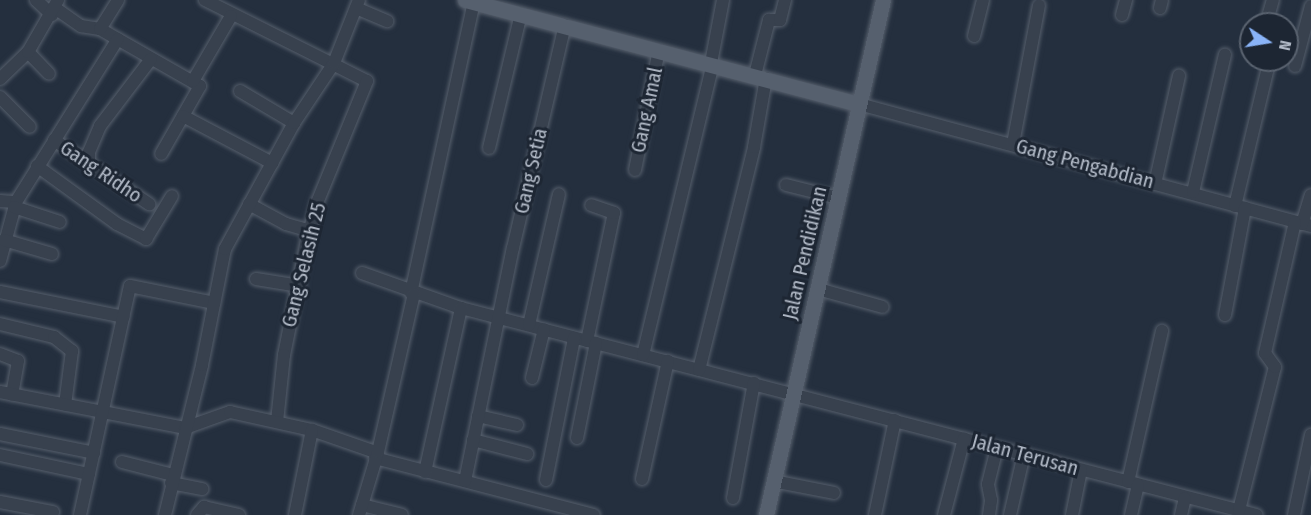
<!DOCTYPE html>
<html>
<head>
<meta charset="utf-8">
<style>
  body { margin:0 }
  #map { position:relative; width:1311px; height:515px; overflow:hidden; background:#242f3e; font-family:"Fira Sans Condensed",sans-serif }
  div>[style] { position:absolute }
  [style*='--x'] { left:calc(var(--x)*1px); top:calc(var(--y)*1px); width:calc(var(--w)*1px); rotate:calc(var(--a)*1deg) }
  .roads { filter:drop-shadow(0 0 2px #565f6c) drop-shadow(0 0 2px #565f6c) }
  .minor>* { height:12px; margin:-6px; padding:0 6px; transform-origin:6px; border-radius:6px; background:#38414e }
  .major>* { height:15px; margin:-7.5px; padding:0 7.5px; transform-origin:7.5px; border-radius:7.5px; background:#56606e }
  span { translate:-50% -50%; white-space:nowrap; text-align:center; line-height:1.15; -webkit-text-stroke:6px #1d2633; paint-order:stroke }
  .street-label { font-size:20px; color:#b4bcc9 }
  .north { position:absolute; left:1239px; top:12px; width:60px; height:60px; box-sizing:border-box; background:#1d2633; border:2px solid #59626f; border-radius:50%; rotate:102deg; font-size:16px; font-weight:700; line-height:24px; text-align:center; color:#b4bcc9 }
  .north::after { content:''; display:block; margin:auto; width:21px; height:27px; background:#8ab4f8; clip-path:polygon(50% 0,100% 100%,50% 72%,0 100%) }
</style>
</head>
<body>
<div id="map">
  <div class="roads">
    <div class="minor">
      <div style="--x:36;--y:0;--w:22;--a:43"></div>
      <div style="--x:205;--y:0;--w:181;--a:26.6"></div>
      <div style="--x:367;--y:81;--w:132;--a:112.3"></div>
      <div style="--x:317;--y:203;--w:38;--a:105"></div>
      <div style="--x:307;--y:240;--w:117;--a:101.3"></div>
      <div style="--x:284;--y:355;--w:67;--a:96"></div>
      <div style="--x:55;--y:8;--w:32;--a:35"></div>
      <div style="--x:81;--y:26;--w:19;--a:9"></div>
      <div style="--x:100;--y:29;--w:115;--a:29.7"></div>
      <div style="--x:200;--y:86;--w:78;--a:119.8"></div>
      <div style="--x:356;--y:8;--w:34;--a:23"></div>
      <div style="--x:1160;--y:8;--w:8;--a:-76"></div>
      <div style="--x:1122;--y:15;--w:16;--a:-75"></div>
      <div style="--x:1266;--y:24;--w:25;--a:-74"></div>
      <div style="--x:100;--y:29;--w:34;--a:-58"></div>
      <div style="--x:974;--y:36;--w:37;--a:-76"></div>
      <div style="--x:28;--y:52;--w:30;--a:46"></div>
      <div style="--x:711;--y:63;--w:64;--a:-79.2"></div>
      <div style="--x:1295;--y:66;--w:62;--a:-75.1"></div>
      <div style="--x:755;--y:75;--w:57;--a:-75.7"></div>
      <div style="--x:769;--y:20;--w:11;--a:0"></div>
      <div style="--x:780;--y:20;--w:21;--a:-76"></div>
      <div style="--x:0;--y:79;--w:39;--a:-44"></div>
      <div style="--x:28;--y:52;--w:60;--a:-60"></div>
      <div style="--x:193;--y:81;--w:75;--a:-59.7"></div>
      <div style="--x:240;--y:91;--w:63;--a:30.7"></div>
      <div style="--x:0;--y:97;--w:42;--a:45"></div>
      <div style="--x:859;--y:104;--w:468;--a:15.1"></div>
      <div style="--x:183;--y:116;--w:101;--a:27.8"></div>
      <div style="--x:54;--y:140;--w:115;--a:34"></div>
      <div style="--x:1013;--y:144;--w:141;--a:-79.4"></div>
      <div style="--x:489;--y:148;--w:138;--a:-76.6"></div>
      <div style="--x:89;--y:165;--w:13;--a:-90"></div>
      <div style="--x:89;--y:152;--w:28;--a:-67"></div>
      <div style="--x:100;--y:126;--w:84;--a:-52.7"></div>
      <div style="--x:37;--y:166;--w:99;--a:35.9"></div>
      <div style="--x:117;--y:224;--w:33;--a:27"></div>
      <div style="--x:146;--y:239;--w:50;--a:-58.8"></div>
      <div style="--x:635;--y:170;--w:122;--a:-78.7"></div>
      <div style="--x:1155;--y:184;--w:111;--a:-77.5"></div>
      <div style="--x:786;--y:185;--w:54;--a:14"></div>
      <div style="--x:1193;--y:192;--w:141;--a:-76.9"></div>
      <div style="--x:0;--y:201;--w:16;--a:4"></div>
      <div style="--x:16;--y:202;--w:61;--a:105.2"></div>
      <div style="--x:16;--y:202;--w:192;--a:-58"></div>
      <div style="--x:249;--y:204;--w:42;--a:28.4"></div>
      <div style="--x:286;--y:224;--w:25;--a:16"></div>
      <div style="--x:1235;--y:206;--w:143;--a:-76.6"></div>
      <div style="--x:14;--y:207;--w:48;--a:18.1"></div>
      <div style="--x:1302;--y:224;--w:30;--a:-73"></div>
      <div style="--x:4;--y:240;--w:50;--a:16.3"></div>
      <div style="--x:362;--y:273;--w:105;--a:19.5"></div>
      <div style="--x:461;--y:308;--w:822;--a:14.59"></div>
      <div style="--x:256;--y:279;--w:44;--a:9.2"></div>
      <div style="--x:818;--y:289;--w:67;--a:15.5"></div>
      <div style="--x:0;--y:292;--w:126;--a:11.4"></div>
      <div style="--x:411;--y:293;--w:298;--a:-77.8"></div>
      <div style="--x:1225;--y:315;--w:109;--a:-79.4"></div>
      <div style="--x:0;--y:324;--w:56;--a:13.5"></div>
      <div style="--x:54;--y:337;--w:23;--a:38"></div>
      <div style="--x:72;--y:351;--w:54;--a:97.4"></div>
      <div style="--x:529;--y:325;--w:134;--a:-77.1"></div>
      <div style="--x:587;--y:341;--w:131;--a:-78.1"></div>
      <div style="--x:614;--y:213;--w:24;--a:-161"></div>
      <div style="--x:0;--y:354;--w:19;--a:21"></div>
      <div style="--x:18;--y:361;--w:34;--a:100"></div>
      <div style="--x:643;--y:355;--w:299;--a:-76.5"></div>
      <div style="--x:699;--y:370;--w:230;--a:-76.1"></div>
      <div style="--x:754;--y:147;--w:70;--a:-80.1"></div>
      <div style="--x:532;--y:378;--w:50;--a:-76.2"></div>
      <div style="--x:0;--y:392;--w:188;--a:11"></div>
      <div style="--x:185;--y:428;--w:48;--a:-19.6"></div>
      <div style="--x:230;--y:412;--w:84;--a:12.4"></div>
      <div style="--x:312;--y:430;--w:70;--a:19.2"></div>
      <div style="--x:478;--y:416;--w:40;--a:13"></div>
      <div style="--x:0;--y:434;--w:96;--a:11.4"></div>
      <div style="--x:577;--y:438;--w:97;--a:-78.7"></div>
      <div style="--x:473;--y:440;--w:56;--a:14.5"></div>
      <div style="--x:0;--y:455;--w:91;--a:12.1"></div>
      <div style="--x:375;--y:458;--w:226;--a:14.6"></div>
      <div style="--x:122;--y:462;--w:53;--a:14.3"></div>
      <div style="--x:425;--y:472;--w:168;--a:-77.6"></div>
      <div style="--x:642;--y:479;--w:121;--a:-77.6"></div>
      <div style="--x:546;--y:480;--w:145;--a:-78.8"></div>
      <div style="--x:465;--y:481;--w:238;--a:-78.4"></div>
      <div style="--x:513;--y:248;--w:229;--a:-76.9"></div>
      <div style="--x:773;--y:481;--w:62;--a:11.1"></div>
      <div style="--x:1128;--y:482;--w:155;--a:-77.3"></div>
      <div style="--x:171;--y:483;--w:32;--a:11"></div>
      <div style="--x:733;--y:498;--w:117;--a:-79.7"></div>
      <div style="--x:0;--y:502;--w:54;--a:10.7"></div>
      <div style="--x:362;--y:505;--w:41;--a:14"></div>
      <div style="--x:1239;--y:510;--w:147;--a:-75.9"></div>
      <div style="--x:1275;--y:367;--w:17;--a:-126"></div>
      <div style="--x:1265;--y:353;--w:134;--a:-77.1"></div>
      <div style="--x:80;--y:515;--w:234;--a:-77.7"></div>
      <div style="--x:130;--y:286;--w:86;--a:11.4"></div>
      <div style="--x:165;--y:515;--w:154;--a:-76.1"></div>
      <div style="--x:202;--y:365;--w:118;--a:-78.8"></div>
      <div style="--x:225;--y:249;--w:144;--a:-61.3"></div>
      <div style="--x:294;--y:123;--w:72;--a:-56.3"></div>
      <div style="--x:334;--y:63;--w:68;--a:-68.4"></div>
      <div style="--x:197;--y:515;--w:11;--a:-49"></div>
      <div style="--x:204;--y:507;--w:36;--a:13"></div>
      <div style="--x:295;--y:515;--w:87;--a:-78.7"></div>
      <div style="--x:359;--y:515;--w:66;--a:-73.2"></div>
      <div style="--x:378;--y:452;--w:162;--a:-77.2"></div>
      <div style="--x:875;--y:515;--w:97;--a:-78.1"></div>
      <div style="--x:944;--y:515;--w:79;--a:-75.3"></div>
      <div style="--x:989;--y:515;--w:15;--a:-82"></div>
      <div style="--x:991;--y:500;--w:16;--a:-101"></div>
      <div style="--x:988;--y:484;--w:37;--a:-76"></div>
      <div style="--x:1010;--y:515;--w:63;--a:-77.1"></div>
      <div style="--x:1072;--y:515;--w:46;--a:-78.7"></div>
      <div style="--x:1131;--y:515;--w:31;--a:-77"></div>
      <div style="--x:1181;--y:515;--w:17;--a:-77"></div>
      <div style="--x:1294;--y:515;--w:82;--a:-78"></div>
    </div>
    <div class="major">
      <div style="--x:465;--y:0;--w:407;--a:14.8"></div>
      <div style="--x:766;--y:515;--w:528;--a:-77.2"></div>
    </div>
  </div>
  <div class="street-label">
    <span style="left:647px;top:110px;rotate:-78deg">Gang Amal</span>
    <span style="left:1085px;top:164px;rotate:15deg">Gang Pengabdian</span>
    <span style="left:531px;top:171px;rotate:-77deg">Gang Setia</span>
    <span style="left:101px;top:172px;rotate:34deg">Gang Ridho</span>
    <span style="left:805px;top:253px;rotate:-77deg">Jalan Pendidikan</span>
    <span style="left:304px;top:265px;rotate:-76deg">Gang Selasih 25</span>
    <span style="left:1025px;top:455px;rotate:15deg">Jalan Terusan</span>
  </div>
  <div class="north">N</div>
</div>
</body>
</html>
